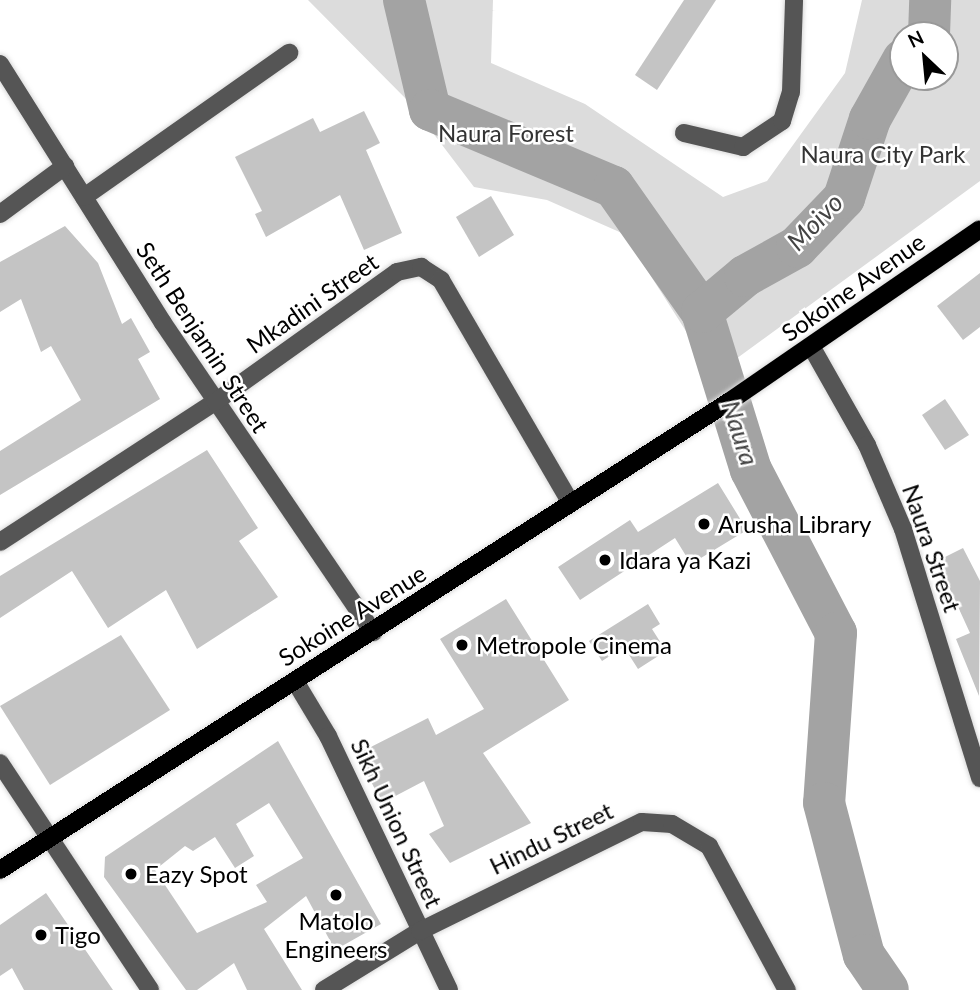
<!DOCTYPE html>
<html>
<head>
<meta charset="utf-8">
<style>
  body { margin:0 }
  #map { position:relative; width:980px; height:990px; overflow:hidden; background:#fff; font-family:Lato,sans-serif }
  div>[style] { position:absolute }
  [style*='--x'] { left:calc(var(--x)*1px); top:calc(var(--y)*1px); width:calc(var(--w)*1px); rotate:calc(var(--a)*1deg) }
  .green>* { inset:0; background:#dcdcdc }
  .river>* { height:42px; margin:-21px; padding:0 21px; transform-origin:21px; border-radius:21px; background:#a3a3a3 }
  .building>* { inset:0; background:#c4c4c4 }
  .roads { filter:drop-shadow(0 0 2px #dbdbdb) drop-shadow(0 0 2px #dbdbdb) }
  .minor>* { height:18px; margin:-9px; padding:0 9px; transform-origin:9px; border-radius:9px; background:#555 }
  .major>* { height:18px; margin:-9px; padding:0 9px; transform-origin:9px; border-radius:9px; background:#000 }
  .dots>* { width:19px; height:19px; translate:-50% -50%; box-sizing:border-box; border:4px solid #fff; border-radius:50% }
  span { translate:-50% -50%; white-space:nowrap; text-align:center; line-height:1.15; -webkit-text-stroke:5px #fff; paint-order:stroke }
  .park-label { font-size:24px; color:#333 }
  .street-label { font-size:24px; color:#000 }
  .poi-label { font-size:24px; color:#000 }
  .left { translate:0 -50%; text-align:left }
  .water-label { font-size:26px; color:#444; font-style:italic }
  .north { position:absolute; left:889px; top:21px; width:70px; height:70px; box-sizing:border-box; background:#fff; border:2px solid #999; border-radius:50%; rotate:334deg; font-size:19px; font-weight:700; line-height:28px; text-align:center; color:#000 }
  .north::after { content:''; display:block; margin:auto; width:24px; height:32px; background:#000; clip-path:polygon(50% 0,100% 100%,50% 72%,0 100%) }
</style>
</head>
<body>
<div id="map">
  <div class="green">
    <div style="clip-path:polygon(evenodd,308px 0,493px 0,491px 63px,585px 104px,723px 197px,767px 181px,845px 73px,862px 0,980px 0,980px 181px,714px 375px,624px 234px,547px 200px,474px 187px,411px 104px,308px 0,945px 35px,945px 77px,903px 77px,903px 35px,945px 35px)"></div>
  </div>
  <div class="river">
    <div style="--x:404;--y:0;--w:113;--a:76.7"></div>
    <div style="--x:430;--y:110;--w:199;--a:22.7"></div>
    <div style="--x:614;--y:187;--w:153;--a:54.9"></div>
    <div style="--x:702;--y:312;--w:165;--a:72.8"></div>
    <div style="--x:751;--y:470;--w:184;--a:62.5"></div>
    <div style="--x:836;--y:633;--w:170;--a:94"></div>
    <div style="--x:824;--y:803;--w:157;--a:75.3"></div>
    <div style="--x:864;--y:955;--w:42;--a:55.6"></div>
    <div style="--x:929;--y:35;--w:35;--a:-88"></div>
    <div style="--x:702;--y:312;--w:56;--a:-39.9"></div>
    <div style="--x:745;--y:276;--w:60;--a:-29.1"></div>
    <div style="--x:797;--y:247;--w:68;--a:-46.2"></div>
    <div style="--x:844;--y:198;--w:83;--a:-71.8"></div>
    <div style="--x:870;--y:119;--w:68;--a:-60.8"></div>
  </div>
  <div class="building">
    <div style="clip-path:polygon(684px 0,716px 0,657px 90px,635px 75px)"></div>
    <div style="clip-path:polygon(364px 111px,380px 143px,366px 150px,402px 233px,364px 250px,340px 195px,266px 237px,255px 214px,262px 211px,235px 157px,313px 118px,320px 132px)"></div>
    <div style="clip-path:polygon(491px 196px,514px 235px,479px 257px,456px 217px)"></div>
    <div style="clip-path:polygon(65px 226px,98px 263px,122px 324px,131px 318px,150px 352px,138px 359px,160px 399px,0 495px,0 451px,81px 400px,51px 346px,41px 352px,21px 299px,0 312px,0 262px)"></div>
    <div style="clip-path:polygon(980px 273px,980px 327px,963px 340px,937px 306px)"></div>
    <div style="clip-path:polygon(945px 399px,969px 435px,945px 450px,922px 415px)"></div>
    <div style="clip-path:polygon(207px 450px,258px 528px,239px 541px,278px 597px,197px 649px,166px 590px,108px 628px,72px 571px,0 618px,0 576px)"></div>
    <div style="clip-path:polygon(718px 483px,747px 530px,691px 564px,675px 538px,580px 600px,558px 567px,630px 520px,638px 532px)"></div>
    <div style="clip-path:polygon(963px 548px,980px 581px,979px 696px,956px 639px,970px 633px,937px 561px)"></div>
    <div style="clip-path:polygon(506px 599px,569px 700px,483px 753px,531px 823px,450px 863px,429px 834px,444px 826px,424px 781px,382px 803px,357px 754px,428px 718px,436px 735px,484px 709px,440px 639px)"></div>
    <div style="clip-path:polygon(648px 604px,660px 624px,652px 629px,666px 651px,638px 669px,624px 647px,602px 661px,589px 641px)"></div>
    <div style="clip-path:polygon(121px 635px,170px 710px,50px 785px,0 706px)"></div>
    <div style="clip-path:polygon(evenodd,278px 741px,381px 924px,335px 950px,306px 896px,264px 929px,302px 990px,247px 990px,234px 963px,197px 990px,186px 990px,104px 877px,105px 857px,278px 741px,269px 803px,303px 858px,256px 885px,267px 902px,197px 933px,155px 870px,185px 846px,193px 851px,215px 837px,235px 868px,254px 856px,236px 824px,269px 803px)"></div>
    <div style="clip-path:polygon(46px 893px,113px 990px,24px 990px,12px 968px,0 976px,0 925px)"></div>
  </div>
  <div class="roads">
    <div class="minor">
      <div style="--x:0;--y:64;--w:306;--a:57.8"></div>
      <div style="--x:163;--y:323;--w:374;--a:55.8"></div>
      <div style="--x:684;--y:133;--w:61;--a:13.3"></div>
      <div style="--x:743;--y:147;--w:47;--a:-33.7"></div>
      <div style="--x:782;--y:121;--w:30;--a:-73"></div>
      <div style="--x:791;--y:92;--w:92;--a:-88.1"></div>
      <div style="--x:84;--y:197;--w:251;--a:-35.1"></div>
      <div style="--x:0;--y:214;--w:81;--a:-36.4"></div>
      <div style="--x:811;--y:346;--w:114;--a:60.5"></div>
      <div style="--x:867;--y:445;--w:91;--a:66.8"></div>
      <div style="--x:903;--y:529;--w:261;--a:72.8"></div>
      <div style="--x:0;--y:542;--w:257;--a:-33.1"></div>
      <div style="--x:215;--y:402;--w:224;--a:-35.5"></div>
      <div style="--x:397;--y:272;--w:25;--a:-12"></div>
      <div style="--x:421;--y:267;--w:24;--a:33"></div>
      <div style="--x:441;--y:280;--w:258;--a:59.8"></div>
      <div style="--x:295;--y:681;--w:64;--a:59"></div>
      <div style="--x:328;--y:736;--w:281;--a:64.5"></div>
      <div style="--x:0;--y:763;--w:272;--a:56.5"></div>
      <div style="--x:324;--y:990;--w:113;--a:-31.6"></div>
      <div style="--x:420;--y:931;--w:247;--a:-26.2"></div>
      <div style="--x:642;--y:822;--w:30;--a:4"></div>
      <div style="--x:672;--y:824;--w:43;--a:30.7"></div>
      <div style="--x:709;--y:846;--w:164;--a:61.6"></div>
    </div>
    <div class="major">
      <div style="--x:0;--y:870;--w:868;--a:-32.72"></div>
      <div style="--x:730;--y:401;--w:303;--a:-34.5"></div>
    </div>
  </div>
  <div class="dots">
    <div style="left:704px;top:524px;background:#000"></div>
    <div style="left:605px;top:560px;background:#000"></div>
    <div style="left:462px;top:645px;background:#000"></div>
    <div style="left:131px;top:874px;background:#000"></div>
    <div style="left:336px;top:895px;background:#000"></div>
    <div style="left:41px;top:935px;background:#000"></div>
  </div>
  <div class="park-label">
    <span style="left:506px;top:133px">Naura Forest</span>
    <span style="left:883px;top:154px">Naura City Park</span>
  </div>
  <div class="street-label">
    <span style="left:853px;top:287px;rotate:-35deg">Sokoine Avenue</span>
    <span style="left:312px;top:303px;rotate:-35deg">Mkadini Street</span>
    <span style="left:203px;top:337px;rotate:57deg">Seth Benjamin Street</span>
    <span style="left:932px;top:548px;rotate:71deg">Naura Street</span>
    <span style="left:352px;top:615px;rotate:-32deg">Sokoine Avenue</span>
    <span style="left:397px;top:823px;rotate:65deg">Sikh Union Street</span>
    <span style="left:551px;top:838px;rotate:-26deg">Hindu Street</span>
  </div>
  <div class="poi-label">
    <span class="left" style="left:718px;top:524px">Arusha Library</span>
    <span class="left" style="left:619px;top:560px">Idara ya Kazi</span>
    <span class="left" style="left:476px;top:645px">Metropole Cinema</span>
    <span class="left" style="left:145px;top:874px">Eazy Spot</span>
    <span style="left:336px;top:935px">Matolo<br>Engineers</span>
    <span class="left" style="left:55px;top:935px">Tigo</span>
  </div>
  <div class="water-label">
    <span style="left:815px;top:222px;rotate:-46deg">Moivo</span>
    <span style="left:740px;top:433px;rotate:72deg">Naura</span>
  </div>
  <div class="north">N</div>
</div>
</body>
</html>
